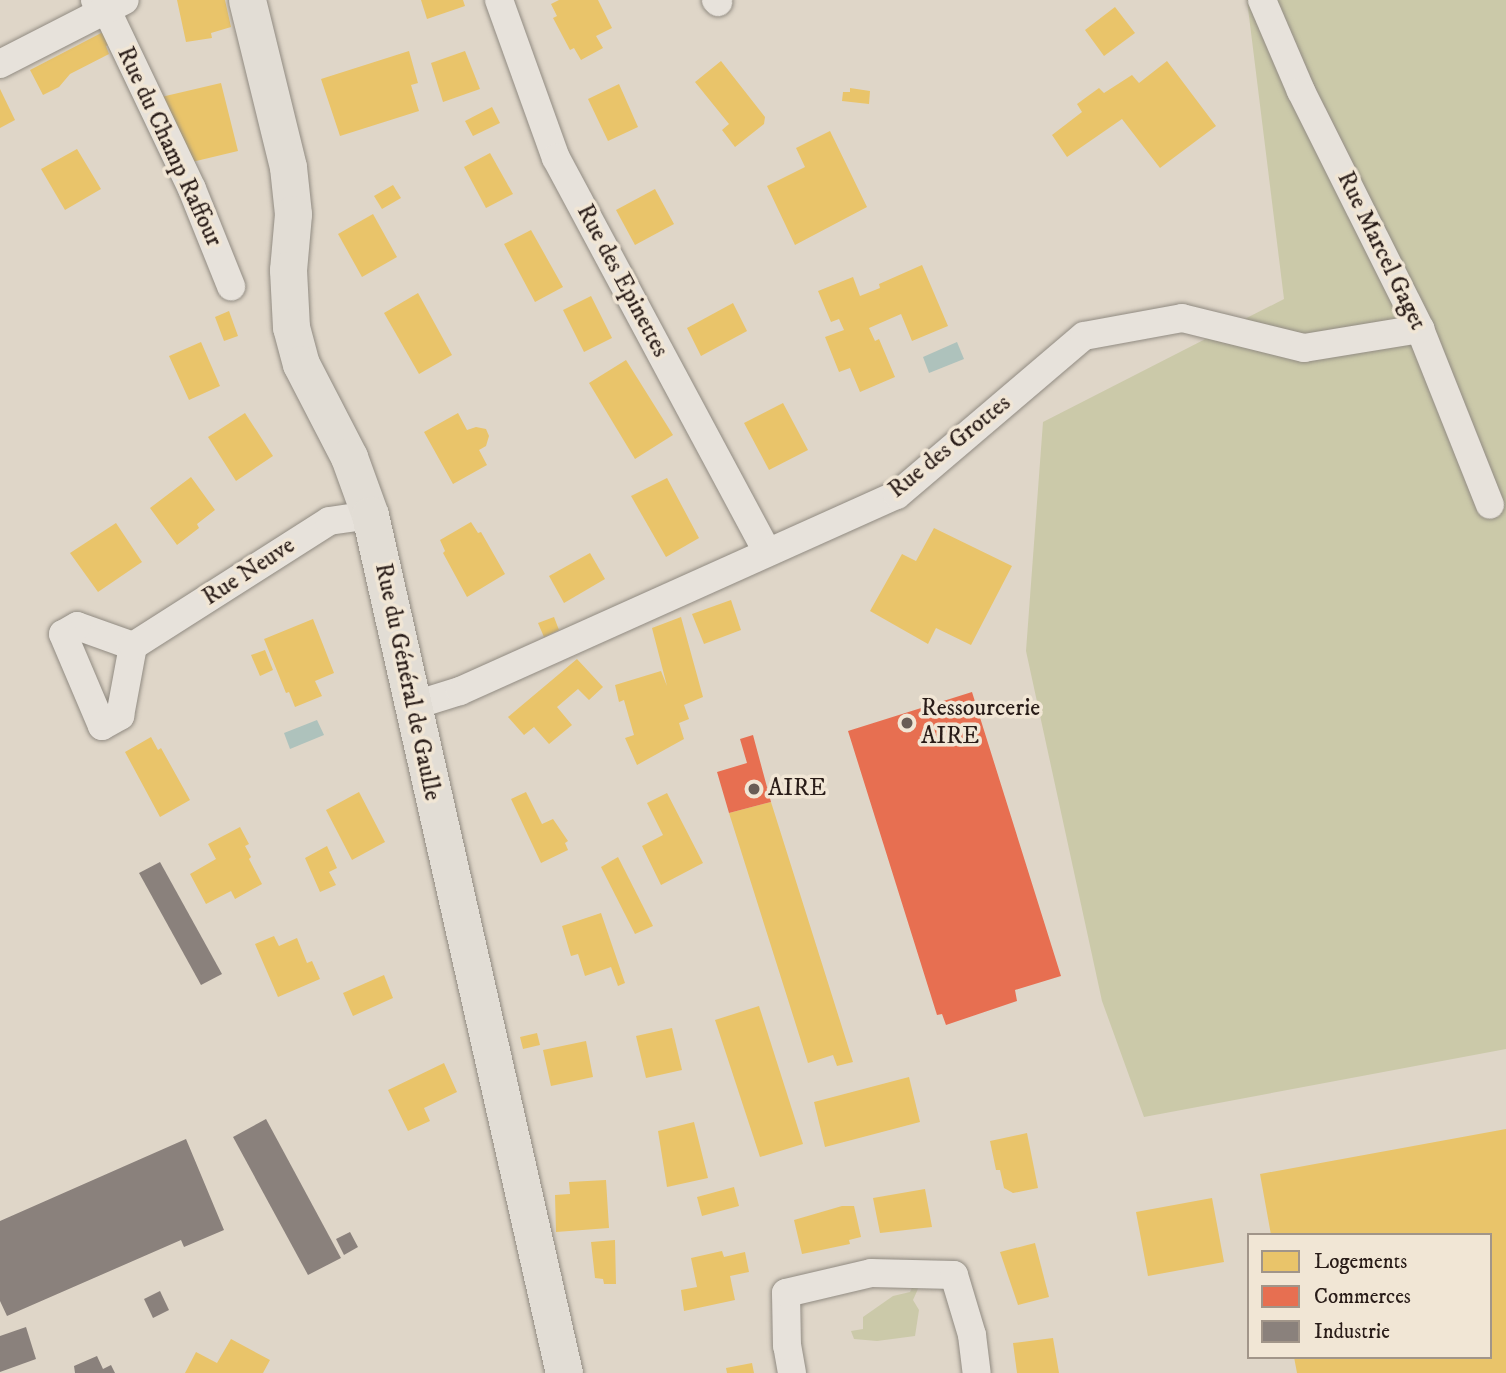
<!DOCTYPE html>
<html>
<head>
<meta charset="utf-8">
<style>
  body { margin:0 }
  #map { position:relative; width:1506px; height:1373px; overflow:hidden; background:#dfd6c8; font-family:"IM FELL DW Pica",serif }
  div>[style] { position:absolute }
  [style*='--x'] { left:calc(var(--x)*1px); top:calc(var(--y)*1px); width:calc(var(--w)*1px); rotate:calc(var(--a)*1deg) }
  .green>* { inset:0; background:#cbc9a9 }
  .water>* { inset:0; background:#aec2bc }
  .homes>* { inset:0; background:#e9c46a }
  .shops>* { inset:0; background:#e76f51 }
  .industry>* { inset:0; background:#8a817c }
  .roads { filter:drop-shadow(0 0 2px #918b82) drop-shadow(0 0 2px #918b82) }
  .minor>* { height:28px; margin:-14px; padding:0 14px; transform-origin:14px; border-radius:14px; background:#e7e2db }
  .major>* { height:37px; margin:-18.5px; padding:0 18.5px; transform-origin:18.5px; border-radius:18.5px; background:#e2ddd5 }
  .dots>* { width:19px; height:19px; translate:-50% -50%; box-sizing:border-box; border:4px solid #f1e6d5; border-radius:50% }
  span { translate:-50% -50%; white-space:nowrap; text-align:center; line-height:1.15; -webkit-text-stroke:7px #f1e6d5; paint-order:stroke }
  .street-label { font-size:24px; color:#291c18 }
  .poi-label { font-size:24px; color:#291c18 }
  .left { translate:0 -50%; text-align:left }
  .legend { position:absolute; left:1247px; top:1233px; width:245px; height:126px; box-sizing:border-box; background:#f1e6d5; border:2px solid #a19589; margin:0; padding:9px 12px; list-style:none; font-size:21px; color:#291c18 }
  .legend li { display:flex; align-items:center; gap:14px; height:35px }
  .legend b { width:35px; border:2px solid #a19589 }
</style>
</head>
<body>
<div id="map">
  <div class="green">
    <div style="clip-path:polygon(1247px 0,1506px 0,1506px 1049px,1144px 1117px,1102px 1001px,1026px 651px,1043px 422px,1284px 299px)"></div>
    <div style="clip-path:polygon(922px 1280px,913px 1300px,919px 1310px,915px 1336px,877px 1341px,854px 1339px,851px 1331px,863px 1329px,863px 1317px,893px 1296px,910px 1292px,914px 1283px)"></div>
  </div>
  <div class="water">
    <div style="clip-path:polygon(957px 342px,964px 359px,929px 373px,923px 357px)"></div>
    <div style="clip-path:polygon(317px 720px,324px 735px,290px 749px,284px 733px)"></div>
  </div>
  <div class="homes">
    <div style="clip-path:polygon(177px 0,225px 0,231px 27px,211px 33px,212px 38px,186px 42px)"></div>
    <div style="clip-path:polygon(421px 0,463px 0,465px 6px,427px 19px)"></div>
    <div style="clip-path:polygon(559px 0,598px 0,612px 28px,596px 36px,603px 48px,581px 60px,574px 48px,570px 50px,553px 18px,557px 16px,551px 4px)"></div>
    <div style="clip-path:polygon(1115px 7px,1135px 33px,1104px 56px,1085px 30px)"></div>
    <div style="clip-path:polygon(105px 31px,111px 43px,106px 46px,109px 54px,70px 74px,59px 87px,43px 95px,30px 70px)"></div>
    <div style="clip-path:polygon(409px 51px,418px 83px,411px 85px,419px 111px,340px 136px,321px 79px)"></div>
    <div style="clip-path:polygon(465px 51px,480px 89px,443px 102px,431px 63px)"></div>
    <div style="clip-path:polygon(721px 61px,765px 117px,764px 124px,735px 147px,722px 130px,729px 124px,695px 82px)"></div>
    <div style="clip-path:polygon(1167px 61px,1216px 126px,1160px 168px,1122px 119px,1067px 157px,1052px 135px,1082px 112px,1077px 104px,1099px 88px,1104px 93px,1132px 75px,1139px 83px)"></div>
    <div style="clip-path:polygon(221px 83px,238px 151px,192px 162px,157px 98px)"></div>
    <div style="clip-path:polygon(619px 84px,638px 127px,608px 141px,588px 99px)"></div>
    <div style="clip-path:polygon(850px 88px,870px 91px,869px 104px,842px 101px,843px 92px,850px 92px)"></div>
    <div style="clip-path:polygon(0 89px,15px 120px,0 128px)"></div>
    <div style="clip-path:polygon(492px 107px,500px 123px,473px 136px,465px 121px)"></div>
    <div style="clip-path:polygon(830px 131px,867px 207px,795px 245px,767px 186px,805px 167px,796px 148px)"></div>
    <div style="clip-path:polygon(77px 149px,101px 189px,65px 210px,41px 169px)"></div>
    <div style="clip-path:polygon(490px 153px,513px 194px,486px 208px,464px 167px)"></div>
    <div style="clip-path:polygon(393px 185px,401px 198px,382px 209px,374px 196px)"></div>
    <div style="clip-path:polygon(655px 189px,674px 224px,635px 245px,616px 210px)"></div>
    <div style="clip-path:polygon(373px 214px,397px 257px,362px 277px,338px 234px)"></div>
    <div style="clip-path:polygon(531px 230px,563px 287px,535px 302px,504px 244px)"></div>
    <div style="clip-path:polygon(922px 265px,948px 326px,912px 341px,901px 314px,869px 328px,875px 341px,879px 339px,895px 377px,860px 392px,850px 368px,839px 372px,825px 337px,844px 330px,839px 319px,831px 322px,818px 291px,853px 277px,860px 296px,880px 288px,879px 284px)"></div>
    <div style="clip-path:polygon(418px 293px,452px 355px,419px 374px,384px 313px)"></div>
    <div style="clip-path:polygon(591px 296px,612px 338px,584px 352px,563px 310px)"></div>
    <div style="clip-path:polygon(733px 303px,747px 331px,701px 356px,687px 328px)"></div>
    <div style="clip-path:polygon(229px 311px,238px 336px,224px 341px,215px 317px)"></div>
    <div style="clip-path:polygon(201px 342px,220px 386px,189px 400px,169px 356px)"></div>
    <div style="clip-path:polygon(626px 360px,673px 435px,635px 459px,589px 383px)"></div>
    <div style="clip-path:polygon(783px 403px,808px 450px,769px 470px,744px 423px)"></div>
    <div style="clip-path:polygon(245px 413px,273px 456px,236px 481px,208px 437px)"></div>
    <div style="clip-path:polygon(458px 413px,467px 430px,476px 427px,486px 429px,489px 436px,486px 446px,479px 450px,487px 465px,453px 484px,424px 432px)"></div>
    <div style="clip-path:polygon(191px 477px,215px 510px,197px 524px,199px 528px,177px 545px,150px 508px)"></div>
    <div style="clip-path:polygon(667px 478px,699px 538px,666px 557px,631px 496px)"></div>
    <div style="clip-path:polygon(471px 522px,478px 533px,481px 532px,505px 574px,467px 597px,443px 553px,445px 551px,440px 540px)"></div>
    <div style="clip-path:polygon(116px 523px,142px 562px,98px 592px,70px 553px)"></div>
    <div style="clip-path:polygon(934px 528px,1012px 566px,971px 645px,936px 628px,928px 644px,870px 611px,902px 554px,916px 561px)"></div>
    <div style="clip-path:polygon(590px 553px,605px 579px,564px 603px,549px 576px)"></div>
    <div style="clip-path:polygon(731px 600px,741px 630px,704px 644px,692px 614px)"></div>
    <div style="clip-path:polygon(554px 617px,559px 630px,544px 637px,538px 623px)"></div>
    <div style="clip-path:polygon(681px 617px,703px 697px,684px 705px,689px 719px,679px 723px,684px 739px,637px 765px,625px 738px,634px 735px,624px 700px,619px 702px,615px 685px,661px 671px,667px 686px,652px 628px)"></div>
    <div style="clip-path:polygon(313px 619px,334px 673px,315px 681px,322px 696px,295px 707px,289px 692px,286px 693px,264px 639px)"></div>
    <div style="clip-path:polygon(265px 650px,273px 670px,260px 676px,251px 655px)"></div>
    <div style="clip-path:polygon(577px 659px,603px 687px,589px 700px,578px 689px,557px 707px,572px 725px,549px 744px,534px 727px,524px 735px,508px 717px)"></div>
    <div style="clip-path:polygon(151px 737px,158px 750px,161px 748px,190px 800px,160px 817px,125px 752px)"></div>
    <div style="clip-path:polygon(359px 792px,385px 842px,352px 860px,326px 810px)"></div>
    <div style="clip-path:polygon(526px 792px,542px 824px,553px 819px,568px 841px,565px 843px,568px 850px,541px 863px,511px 799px)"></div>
    <div style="clip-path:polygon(667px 793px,703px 863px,661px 885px,642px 846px,663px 835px,647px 803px)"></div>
    <div style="clip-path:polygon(771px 802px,853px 1062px,837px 1066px,833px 1055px,808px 1063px,729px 813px)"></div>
    <div style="clip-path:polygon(240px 827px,249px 844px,245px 846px,251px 857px,249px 859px,262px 884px,235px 899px,231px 891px,206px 904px,190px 874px,216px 859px,208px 844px)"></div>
    <div style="clip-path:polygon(327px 846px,337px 868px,329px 872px,336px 885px,320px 892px,305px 858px)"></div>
    <div style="clip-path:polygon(618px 857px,653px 926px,635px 934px,601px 867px)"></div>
    <div style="clip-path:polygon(601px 913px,625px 983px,618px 986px,611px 967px,585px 976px,578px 954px,571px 956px,562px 926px)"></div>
    <div style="clip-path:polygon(274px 936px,279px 946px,297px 938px,307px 963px,312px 961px,320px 979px,278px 997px,255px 944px)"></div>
    <div style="clip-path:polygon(384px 975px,393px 998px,353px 1016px,343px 993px)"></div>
    <div style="clip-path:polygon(759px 1006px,803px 1144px,760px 1157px,715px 1020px)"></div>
    <div style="clip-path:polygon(672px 1028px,682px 1070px,646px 1078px,636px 1036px)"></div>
    <div style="clip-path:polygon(537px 1033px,540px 1045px,523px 1049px,520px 1037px)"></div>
    <div style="clip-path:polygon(586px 1041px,593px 1077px,551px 1086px,543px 1050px)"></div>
    <div style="clip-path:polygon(444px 1063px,457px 1092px,424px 1108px,430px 1121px,408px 1131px,388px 1090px)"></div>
    <div style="clip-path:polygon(909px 1077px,920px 1122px,825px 1147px,814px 1102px)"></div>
    <div style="clip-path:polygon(694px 1122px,708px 1178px,667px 1187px,658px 1131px)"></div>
    <div style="clip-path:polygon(1506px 1129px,1506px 1373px,1297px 1373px,1294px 1357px,1490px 1357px,1490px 1235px,1271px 1235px,1260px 1174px)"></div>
    <div style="clip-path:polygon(1027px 1133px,1038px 1188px,1013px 1193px,1004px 1188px,1000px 1170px,996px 1170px,990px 1141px)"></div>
    <div style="clip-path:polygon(606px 1180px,609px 1228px,556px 1232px,555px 1195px,570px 1194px,569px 1182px)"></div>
    <div style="clip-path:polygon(734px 1187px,739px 1206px,702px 1216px,697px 1197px)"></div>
    <div style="clip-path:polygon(925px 1189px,932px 1227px,880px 1233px,873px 1198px)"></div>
    <div style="clip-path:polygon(1212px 1198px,1224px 1262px,1148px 1276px,1136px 1212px)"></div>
    <div style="clip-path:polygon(842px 1206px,854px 1206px,861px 1237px,849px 1240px,850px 1244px,802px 1254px,794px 1220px)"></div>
    <div style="clip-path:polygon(615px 1240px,616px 1284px,604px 1284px,603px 1279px,595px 1278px,591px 1242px)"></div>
    <div style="clip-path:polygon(1035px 1243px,1049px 1297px,1018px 1305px,1000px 1252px)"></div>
    <div style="clip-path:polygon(722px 1251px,724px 1257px,745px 1252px,749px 1272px,730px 1276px,735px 1300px,684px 1311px,681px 1290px,697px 1287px,691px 1258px)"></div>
    <div style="clip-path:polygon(1053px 1338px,1059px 1373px,1017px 1373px,1013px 1343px)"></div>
    <div style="clip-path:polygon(231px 1339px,270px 1360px,263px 1373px,185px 1373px,196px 1352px,217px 1363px)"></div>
    <div style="clip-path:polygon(752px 1363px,754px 1373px,727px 1373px,726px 1368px)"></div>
  </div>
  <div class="shops">
    <div style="clip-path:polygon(972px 692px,1061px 976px,1015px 990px,1017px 1001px,946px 1025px,942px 1014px,937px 1015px,848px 731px)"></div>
    <div style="clip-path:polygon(753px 735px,771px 802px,729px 813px,717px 772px,747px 763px,740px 739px)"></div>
  </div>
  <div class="industry">
    <div style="clip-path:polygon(160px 862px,222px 974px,201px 985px,139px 873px)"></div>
    <div style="clip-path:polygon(266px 1119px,341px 1258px,308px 1275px,233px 1137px)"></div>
    <div style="clip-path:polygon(186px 1139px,224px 1230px,184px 1247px,181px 1240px,7px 1316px,0 1301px,0 1221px)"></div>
    <div style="clip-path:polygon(350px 1232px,358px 1247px,344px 1255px,336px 1239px)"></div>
    <div style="clip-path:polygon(160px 1291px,169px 1310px,153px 1318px,144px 1299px)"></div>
    <div style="clip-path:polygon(26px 1327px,36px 1359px,0 1372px,0 1336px)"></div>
    <div style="clip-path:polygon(97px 1356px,103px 1369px,111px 1365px,115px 1373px,75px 1373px,74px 1366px)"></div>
  </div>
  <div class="roads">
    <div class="minor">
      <div style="--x:95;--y:0;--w:25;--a:50"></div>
      <div style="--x:111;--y:19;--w:188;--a:64.5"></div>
      <div style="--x:192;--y:189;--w:105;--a:68.1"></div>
      <div style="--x:499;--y:0;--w:168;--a:70.2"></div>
      <div style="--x:556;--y:158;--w:447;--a:61.8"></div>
      <div style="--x:716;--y:0;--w:3;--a:45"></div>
      <div style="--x:1262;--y:0;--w:99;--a:66.8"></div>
      <div style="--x:1301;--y:91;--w:266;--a:63.4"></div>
      <div style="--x:1420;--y:329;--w:189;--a:68.3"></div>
      <div style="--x:0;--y:64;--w:140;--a:-27.1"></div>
      <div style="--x:133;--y:646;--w:59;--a:-160.3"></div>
      <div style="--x:77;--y:626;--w:16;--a:150"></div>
      <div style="--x:63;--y:634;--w:100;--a:67"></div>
      <div style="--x:102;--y:726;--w:21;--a:-29"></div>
      <div style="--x:120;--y:716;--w:71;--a:-79.5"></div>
      <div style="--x:133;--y:646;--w:232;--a:-32.5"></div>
      <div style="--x:329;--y:521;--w:41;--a:-8.3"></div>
      <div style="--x:412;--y:706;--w:50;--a:-17.4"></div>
      <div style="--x:460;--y:691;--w:479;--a:-24.2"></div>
      <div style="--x:897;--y:495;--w:245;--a:-40.4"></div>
      <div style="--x:1084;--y:336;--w:100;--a:-10.4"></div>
      <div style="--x:1182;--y:318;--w:126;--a:13.8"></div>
      <div style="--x:1304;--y:348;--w:118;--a:-9.3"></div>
      <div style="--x:792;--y:1373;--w:27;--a:-100"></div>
      <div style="--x:787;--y:1346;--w:53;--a:-91.1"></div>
      <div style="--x:786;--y:1293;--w:87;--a:-13.2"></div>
      <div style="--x:871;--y:1273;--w:83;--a:1.4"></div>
      <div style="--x:954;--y:1275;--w:63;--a:73.3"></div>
      <div style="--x:972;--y:1335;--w:38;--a:83"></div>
    </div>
    <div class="major">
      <div style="--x:247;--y:0;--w:172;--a:76.2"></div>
      <div style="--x:288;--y:167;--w:47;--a:83.9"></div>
      <div style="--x:293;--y:214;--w:56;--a:95.1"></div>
      <div style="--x:288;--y:270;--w:57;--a:87"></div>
      <div style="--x:291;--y:327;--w:38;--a:75"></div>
      <div style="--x:301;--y:364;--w:105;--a:62.7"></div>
      <div style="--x:349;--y:457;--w:62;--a:70.1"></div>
      <div style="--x:370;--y:515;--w:880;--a:77.26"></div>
    </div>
  </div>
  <div class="dots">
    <div style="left:907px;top:723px;background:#695d56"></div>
    <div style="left:754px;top:789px;background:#695d56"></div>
  </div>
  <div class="street-label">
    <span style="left:169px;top:147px;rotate:65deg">Rue du Champ Raffour</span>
    <span style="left:1381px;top:251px;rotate:64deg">Rue Marcel Gaget</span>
    <span style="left:622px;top:281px;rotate:62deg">Rue des Epinettes</span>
    <span style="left:950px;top:447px;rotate:-39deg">Rue des Grottes</span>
    <span style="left:249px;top:572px;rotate:-33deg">Rue Neuve</span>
    <span style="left:407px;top:682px;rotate:78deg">Rue du Général de Gaulle</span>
  </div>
  <div class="poi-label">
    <span class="left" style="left:921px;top:723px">Ressourcerie<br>AIRE</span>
    <span class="left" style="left:768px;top:789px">AIRE</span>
  </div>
  <ul class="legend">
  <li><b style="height:19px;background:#e9c46a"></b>Logements</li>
  <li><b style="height:19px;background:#e76f51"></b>Commerces</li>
  <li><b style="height:19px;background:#8a817c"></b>Industrie</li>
  </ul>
</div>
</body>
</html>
